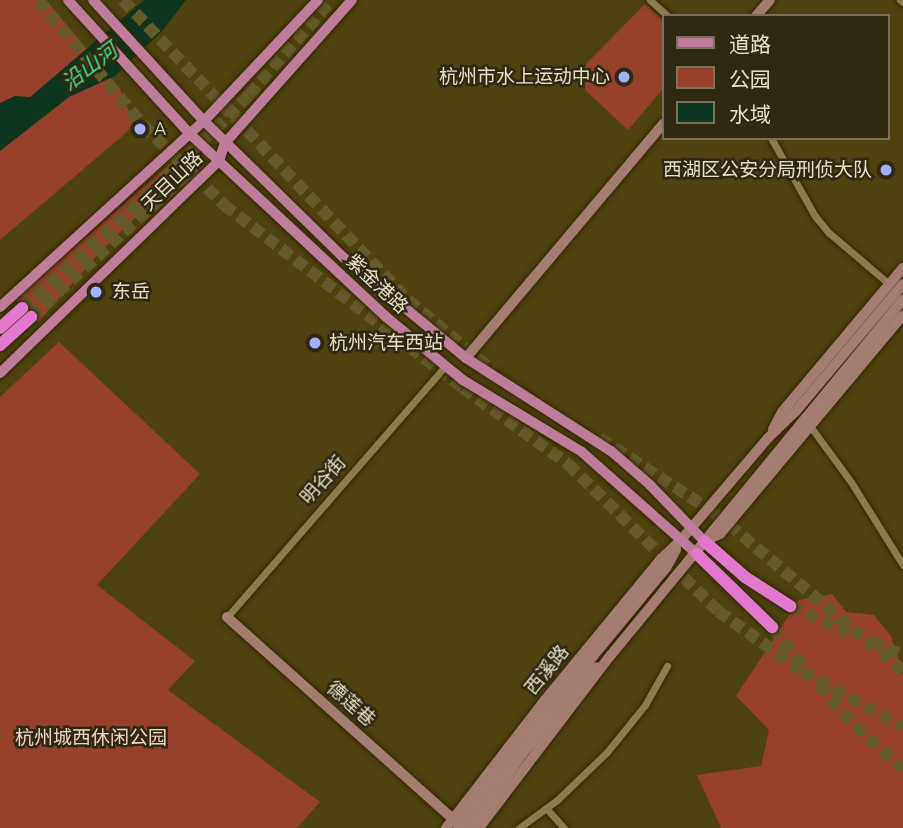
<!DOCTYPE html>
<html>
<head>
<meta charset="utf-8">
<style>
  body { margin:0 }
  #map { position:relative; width:903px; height:828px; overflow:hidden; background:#4e420e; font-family:Quicksand,"Noto Sans SC",sans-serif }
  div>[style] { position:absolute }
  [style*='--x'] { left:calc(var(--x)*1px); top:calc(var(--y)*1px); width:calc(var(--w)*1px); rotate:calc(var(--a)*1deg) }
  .green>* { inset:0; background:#97402a }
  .water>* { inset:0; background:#0e351f }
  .highway-tunnel>* { height:12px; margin-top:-6px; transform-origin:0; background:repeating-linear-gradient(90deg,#655a29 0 12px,transparent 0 18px) }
  .roads { filter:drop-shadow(0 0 2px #322802) drop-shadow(0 0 2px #322802) }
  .street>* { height:7px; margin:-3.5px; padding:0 3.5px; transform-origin:3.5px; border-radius:3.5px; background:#8a7d4b }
  .secondary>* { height:10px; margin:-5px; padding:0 5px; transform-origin:5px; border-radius:5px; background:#a57c72 }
  .primary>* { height:10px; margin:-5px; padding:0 5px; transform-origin:5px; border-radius:5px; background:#bf7b9a }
  .highway>* { height:12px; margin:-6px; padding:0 6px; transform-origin:6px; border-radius:6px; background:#e379ce }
  .dots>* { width:19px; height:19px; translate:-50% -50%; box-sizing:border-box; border:4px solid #2f2914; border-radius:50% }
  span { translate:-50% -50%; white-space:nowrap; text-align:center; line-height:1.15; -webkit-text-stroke:5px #2f2914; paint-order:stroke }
  .poi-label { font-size:19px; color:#e6dfc5 }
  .right { translate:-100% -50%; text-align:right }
  .left { translate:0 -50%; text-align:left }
  .street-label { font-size:19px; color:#e6dfc5 }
  .park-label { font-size:19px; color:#f0d2ca }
  .water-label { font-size:21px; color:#43e38d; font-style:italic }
  .legend { position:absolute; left:662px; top:14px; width:228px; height:126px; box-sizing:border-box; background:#2f2914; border:2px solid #78725b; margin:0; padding:9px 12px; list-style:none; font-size:21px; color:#e6dfc5 }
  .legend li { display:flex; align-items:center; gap:14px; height:35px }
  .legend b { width:35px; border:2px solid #78725b }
</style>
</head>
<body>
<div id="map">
  <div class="green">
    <div style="clip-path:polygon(0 0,46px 0,120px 89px,133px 122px,127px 132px,0 240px)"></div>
    <div style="clip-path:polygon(645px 4px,663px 20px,663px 89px,628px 130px,585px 90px,586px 64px)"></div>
    <div style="clip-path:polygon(177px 158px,188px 167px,103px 249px,38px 322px,16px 299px)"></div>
    <div style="clip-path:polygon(59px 342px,200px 474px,97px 585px,195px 661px,168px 690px,320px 802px,297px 828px,0 828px,0 397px)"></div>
    <div style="clip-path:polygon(832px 594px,846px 612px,874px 615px,891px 636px,903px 674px,903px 828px,721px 828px,697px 775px,761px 766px,769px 730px,736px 696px,799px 600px)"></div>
  </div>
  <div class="water">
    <div style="clip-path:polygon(144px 0,186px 0,163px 30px,115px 76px,69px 97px,0 151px,0 103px,15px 96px,30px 97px)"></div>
  </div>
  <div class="highway-tunnel">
    <div style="--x:38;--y:0;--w:163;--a:50"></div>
    <div style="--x:143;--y:125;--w:114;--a:44.6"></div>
    <div style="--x:224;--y:205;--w:301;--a:37.4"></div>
    <div style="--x:463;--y:388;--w:130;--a:35.9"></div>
    <div style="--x:568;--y:464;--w:210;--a:44.4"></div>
    <div style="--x:718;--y:611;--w:103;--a:35.5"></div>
    <div style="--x:802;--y:671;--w:115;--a:29"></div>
    <div style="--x:123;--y:0;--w:414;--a:46.5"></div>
    <div style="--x:408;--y:300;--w:109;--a:39.8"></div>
    <div style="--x:22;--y:308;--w:191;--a:-42"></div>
    <div style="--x:164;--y:180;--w:120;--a:-45"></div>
    <div style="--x:249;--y:95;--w:126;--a:-48.9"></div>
    <div style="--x:31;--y:317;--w:200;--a:-42.4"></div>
    <div style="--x:179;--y:182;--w:72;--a:-45"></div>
    <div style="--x:599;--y:438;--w:138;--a:32.9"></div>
    <div style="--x:715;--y:513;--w:246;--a:40"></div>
    <div style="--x:790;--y:606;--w:64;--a:24.1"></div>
    <div style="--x:772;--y:627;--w:53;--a:51.2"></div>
    <div style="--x:871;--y:641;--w:35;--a:24"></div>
    <div style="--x:819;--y:685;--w:55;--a:48.7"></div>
    <div style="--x:855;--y:726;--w:64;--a:41.9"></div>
  </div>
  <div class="roads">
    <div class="street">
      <div style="--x:650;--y:0;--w:24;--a:42"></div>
      <div style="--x:900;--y:0;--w:4;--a:34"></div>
      <div style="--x:771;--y:138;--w:90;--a:60.6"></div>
      <div style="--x:815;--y:216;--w:21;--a:51"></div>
      <div style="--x:828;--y:232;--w:80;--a:40.4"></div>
      <div style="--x:810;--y:426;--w:69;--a:53.8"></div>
      <div style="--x:851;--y:482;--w:98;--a:57.9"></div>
      <div style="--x:227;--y:617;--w:332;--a:-49"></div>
      <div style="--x:546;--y:808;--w:27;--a:48"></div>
      <div style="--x:519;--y:828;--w:47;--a:-36.4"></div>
      <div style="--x:557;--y:800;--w:69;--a:-43.8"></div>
      <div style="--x:607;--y:752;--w:60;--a:-51"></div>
      <div style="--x:645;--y:705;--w:45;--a:-60.6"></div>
    </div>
    <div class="secondary">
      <div style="--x:756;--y:16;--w:21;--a:-49"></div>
      <div style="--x:466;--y:358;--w:306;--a:-49.9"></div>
      <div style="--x:773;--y:429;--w:19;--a:-62"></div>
      <div style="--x:782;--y:412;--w:188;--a:-50"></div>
      <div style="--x:705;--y:541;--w:17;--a:-25"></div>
      <div style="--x:720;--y:534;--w:285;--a:-50.1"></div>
      <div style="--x:227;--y:617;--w:302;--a:41.8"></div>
      <div style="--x:446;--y:828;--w:162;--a:-52.3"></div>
      <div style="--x:545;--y:700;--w:183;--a:-50.6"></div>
      <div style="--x:661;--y:559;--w:28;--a:-44"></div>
      <div style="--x:681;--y:540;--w:134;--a:-49.5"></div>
      <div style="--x:768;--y:438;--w:39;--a:-44"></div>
      <div style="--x:796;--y:411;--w:166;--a:-49.9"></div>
      <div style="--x:458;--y:828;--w:96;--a:-53.5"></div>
      <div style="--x:515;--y:751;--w:237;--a:-50.5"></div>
      <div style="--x:666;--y:568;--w:21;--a:-61"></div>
      <div style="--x:469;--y:828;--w:92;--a:-54.2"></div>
      <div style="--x:523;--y:753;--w:113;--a:-49.3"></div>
      <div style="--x:479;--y:828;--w:218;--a:-52.7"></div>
      <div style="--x:611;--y:655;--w:460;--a:-50.6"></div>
    </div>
    <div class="primary">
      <div style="--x:68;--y:0;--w:181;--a:47.7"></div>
      <div style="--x:190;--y:134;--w:267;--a:43"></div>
      <div style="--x:385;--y:316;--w:101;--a:39.4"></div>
      <div style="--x:463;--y:380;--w:139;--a:31.2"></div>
      <div style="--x:582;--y:452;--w:154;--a:41.6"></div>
      <div style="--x:93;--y:0;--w:164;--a:47.5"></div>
      <div style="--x:204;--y:121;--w:194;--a:44.4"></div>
      <div style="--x:343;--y:257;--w:159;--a:39.4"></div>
      <div style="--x:466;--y:358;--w:172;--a:32.7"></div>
      <div style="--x:611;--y:451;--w:50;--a:41"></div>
      <div style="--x:649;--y:484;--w:79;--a:46"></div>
      <div style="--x:0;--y:307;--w:276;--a:-42.4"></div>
      <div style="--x:204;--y:121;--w:166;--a:-46.7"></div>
      <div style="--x:0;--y:373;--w:305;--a:-44.1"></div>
      <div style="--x:219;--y:161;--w:19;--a:-72"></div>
      <div style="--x:225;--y:143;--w:191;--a:-48.4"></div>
    </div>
    <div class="highway">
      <div style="--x:0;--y:328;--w:30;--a:-42"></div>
      <div style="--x:0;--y:345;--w:42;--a:-42.1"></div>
      <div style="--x:704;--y:541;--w:55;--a:41.3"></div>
      <div style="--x:745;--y:577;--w:54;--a:32.8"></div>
      <div style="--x:697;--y:554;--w:105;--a:44.2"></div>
    </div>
  </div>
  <div class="dots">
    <div style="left:624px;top:77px;background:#a3b2fd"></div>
    <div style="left:140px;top:129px;background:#a3b2fd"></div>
    <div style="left:886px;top:170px;background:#a3b2fd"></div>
    <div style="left:96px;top:292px;background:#a3b2fd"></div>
    <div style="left:315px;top:343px;background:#a3b2fd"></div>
  </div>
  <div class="poi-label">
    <span class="right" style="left:610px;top:77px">杭州市水上运动中心</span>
    <span class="left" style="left:154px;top:129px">A</span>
    <span class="right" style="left:872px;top:170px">西湖区公安分局刑侦大队</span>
    <span class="left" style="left:112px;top:292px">东岳</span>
    <span class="left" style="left:329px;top:343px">杭州汽车西站</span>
  </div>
  <div class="street-label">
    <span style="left:172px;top:181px;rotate:-44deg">天目山路</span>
    <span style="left:377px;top:284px;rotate:43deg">紫金港路</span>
    <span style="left:323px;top:480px;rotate:-49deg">明谷街</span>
    <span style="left:547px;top:670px;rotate:-51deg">西溪路</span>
    <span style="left:351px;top:704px;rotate:42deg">德莲巷</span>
  </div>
  <div class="park-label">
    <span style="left:91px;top:738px">杭州城西休闲公园</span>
  </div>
  <div class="water-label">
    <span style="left:89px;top:66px;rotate:-37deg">沿山河</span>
  </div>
  <ul class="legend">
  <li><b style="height:9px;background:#bf7b9a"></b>道路</li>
  <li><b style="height:19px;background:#97402a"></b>公园</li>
  <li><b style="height:19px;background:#0e351f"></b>水域</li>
  </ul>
</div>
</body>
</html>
